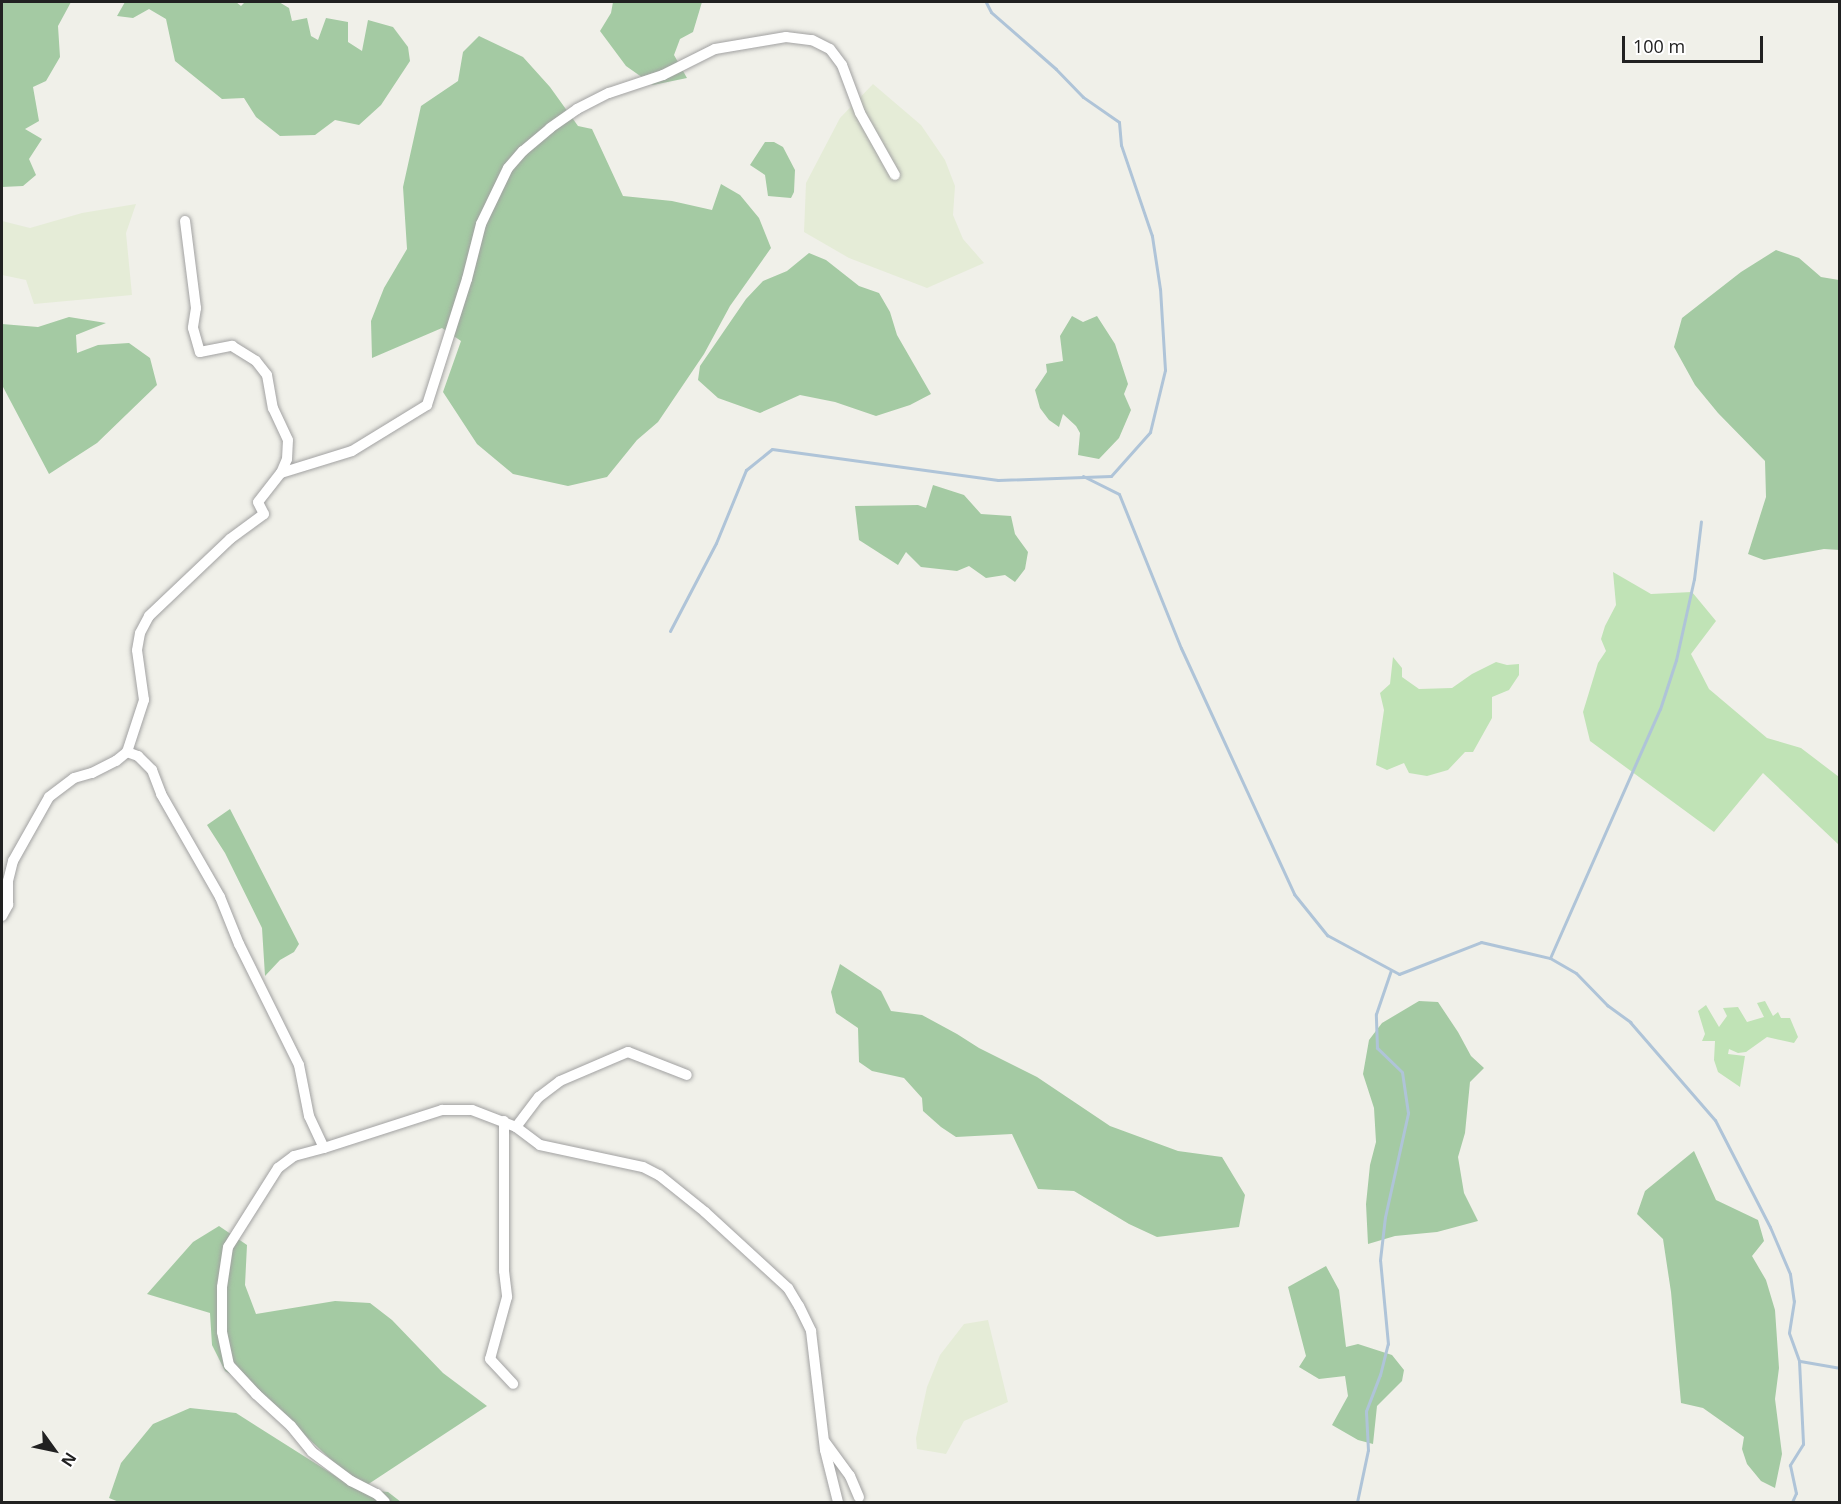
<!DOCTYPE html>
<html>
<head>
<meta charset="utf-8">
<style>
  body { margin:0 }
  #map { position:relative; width:1841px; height:1504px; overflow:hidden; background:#f0f0e9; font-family:"Open Sans",sans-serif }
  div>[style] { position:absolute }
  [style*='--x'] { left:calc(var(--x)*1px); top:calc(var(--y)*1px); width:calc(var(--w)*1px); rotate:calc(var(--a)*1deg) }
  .farmland>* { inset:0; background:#e5ecd7 }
  .grass>* { inset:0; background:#c0e3b6 }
  .forest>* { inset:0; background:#a4caa3 }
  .stream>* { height:3px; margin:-1.5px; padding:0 1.5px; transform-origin:1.5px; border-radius:1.5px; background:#afc4d8 }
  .roads { filter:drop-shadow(0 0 2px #a2a2a2) drop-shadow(0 0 2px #a2a2a2) }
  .minor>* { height:10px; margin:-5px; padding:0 5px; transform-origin:5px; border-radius:5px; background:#fff }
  span { translate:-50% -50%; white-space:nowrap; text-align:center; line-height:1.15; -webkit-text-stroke:4.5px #fff; paint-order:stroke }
  .frame { position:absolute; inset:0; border:3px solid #212121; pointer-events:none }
  .north { position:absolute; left:24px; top:1420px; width:60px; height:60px; -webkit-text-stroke:4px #fff; paint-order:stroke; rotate:123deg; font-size:16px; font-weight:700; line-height:24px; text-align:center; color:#212121 }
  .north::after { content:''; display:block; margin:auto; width:21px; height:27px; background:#212121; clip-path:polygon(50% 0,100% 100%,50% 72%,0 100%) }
  .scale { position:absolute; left:1622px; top:36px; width:141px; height:27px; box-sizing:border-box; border:3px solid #212121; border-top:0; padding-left:8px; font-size:18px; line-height:21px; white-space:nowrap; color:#212121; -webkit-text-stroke:4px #fff; paint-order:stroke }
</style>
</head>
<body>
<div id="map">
  <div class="farmland">
    <div style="clip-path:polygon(873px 84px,921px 125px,945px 160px,955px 186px,953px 215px,963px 239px,984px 263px,927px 288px,849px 258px,804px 232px,806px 183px,840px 118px)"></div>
    <div style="clip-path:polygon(136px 204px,126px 233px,132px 295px,34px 304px,26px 280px,2px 275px,2px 221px,30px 228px,82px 213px)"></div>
    <div style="clip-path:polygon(988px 1320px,1008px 1402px,964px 1421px,946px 1454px,917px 1449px,916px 1438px,927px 1387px,940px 1355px,964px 1324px)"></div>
  </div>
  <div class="grass">
    <div style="clip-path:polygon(1613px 572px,1651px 594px,1692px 592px,1716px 621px,1691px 654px,1709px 689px,1767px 738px,1801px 748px,1839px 777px,1839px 845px,1763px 773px,1714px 832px,1590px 741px,1583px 712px,1598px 663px,1606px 651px,1601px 639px,1605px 626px,1616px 605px)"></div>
    <div style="clip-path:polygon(1393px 657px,1402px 668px,1402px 677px,1419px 689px,1452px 688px,1472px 674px,1496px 662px,1507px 665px,1519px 664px,1519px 675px,1509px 690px,1492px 697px,1492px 718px,1473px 752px,1465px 752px,1448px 770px,1427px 776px,1409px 773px,1404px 763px,1387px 770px,1376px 765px,1384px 710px,1380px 693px,1390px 684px)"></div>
    <div style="clip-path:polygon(1765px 1001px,1773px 1016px,1778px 1012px,1781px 1018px,1790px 1018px,1798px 1037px,1794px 1043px,1767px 1037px,1746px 1052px,1738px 1053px,1729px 1049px,1728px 1054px,1745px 1056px,1740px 1087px,1718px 1072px,1714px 1060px,1715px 1041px,1702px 1041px,1705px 1034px,1698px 1011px,1706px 1005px,1719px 1027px,1727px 1016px,1723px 1008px,1738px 1007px,1747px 1022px,1764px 1017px,1757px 1003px)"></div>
  </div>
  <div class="forest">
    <div style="clip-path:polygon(2px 2px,71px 2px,58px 26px,60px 57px,46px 81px,33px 87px,39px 121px,25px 129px,42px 139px,29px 159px,36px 175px,23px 186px,2px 187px)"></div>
    <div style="clip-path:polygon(125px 2px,236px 2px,241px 6px,245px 2px,279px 2px,289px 8px,292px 21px,307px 18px,311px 36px,318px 40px,326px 18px,348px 22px,348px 42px,362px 51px,368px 20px,393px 27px,408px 47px,410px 61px,381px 105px,359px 125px,335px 120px,315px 135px,280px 136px,256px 117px,244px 98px,222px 99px,175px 61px,166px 19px,149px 9px,133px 18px,117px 16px)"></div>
    <div style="clip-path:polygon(613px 2px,702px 2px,693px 32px,680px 39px,674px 55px,687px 78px,653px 85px,626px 66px,600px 31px,611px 13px)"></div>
    <div style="clip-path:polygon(479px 36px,523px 57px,550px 87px,578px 126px,592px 129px,623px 196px,672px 201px,712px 210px,721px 184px,740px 195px,759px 218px,771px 248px,730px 306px,704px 354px,658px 422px,637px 440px,607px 477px,568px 486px,513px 474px,477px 444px,443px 392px,461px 341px,442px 328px,372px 358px,371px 321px,384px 288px,407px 249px,403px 187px,421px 106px,458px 81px,463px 52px)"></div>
    <div style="clip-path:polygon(765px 142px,774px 142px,783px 147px,795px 170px,794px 192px,791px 198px,768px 196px,765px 175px,750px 165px)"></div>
    <div style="clip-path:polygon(1776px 250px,1799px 258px,1821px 277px,1839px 280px,1840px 550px,1824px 549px,1764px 560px,1748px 554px,1766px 497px,1765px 461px,1718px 413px,1695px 385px,1674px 347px,1682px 318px,1741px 272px)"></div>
    <div style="clip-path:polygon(809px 253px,826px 260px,859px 286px,879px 293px,890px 312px,897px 335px,931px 394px,910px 405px,876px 416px,835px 402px,800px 395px,760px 413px,718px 398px,698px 380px,700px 366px,746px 299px,763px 281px,787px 271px)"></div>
    <div style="clip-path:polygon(1072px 316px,1083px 322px,1097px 316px,1115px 344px,1128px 384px,1124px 394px,1131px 410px,1119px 438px,1099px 459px,1078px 455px,1080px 433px,1076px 426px,1063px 414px,1059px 427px,1049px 420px,1040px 408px,1035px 390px,1047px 372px,1046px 364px,1063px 361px,1060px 336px)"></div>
    <div style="clip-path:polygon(69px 317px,106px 323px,76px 335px,77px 353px,98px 345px,129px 343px,150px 358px,157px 385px,97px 443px,49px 474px,2px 385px,2px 324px,38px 327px)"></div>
    <div style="clip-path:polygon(933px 485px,964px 495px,981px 514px,1011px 516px,1015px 534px,1028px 552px,1025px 569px,1015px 582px,1005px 575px,986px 578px,969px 566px,957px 571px,921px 567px,906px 552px,898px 565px,859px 540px,855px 506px,918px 505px,926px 508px)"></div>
    <div style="clip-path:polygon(230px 809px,299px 944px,294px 952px,280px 960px,265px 976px,262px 928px,225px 853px,207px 825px)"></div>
    <div style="clip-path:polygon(840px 964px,881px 991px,891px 1011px,922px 1015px,957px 1034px,979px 1048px,1037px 1077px,1110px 1126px,1178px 1151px,1222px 1157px,1245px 1195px,1239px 1227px,1157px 1237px,1129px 1224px,1074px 1191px,1038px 1189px,1012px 1134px,956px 1137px,941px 1127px,923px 1111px,922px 1098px,904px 1078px,872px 1071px,859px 1062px,858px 1028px,836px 1013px,831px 992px)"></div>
    <div style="clip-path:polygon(1419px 1001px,1438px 1002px,1458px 1032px,1471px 1056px,1484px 1068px,1470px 1082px,1465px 1133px,1458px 1157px,1464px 1193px,1478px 1221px,1437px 1232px,1395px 1236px,1368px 1244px,1366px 1204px,1370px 1165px,1376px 1142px,1374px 1108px,1363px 1074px,1369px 1040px,1382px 1023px)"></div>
    <div style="clip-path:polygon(1694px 1151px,1716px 1200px,1758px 1220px,1764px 1241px,1752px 1256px,1766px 1280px,1775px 1310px,1779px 1368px,1775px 1399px,1782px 1454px,1775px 1488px,1761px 1481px,1747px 1464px,1742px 1449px,1744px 1437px,1703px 1408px,1681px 1403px,1671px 1292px,1663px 1239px,1637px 1214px,1645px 1191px)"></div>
    <div style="clip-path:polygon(219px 1226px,247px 1245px,245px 1285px,256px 1314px,335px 1301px,370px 1303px,392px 1320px,443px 1373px,487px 1406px,367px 1485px,343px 1471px,258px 1391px,225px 1371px,212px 1345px,210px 1313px,147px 1294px,193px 1242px)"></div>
    <div style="clip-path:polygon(1326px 1266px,1339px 1290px,1346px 1347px,1358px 1344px,1392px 1355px,1404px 1370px,1402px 1381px,1377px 1406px,1373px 1444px,1358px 1440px,1332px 1425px,1348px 1396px,1345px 1376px,1319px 1379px,1299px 1367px,1306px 1356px,1288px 1287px)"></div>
    <div style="clip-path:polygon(190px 1408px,236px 1413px,356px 1489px,388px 1492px,401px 1502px,119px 1502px,109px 1498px,121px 1463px,153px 1424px)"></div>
  </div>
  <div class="stream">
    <div style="--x:1083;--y:476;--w:40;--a:26.6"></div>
    <div style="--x:1119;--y:494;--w:166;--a:68.1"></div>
    <div style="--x:1181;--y:648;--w:271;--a:65.3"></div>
    <div style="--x:1294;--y:894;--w:53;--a:51.2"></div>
    <div style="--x:1327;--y:935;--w:82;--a:28.4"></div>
    <div style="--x:1399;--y:974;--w:88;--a:-21.3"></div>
    <div style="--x:1481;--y:942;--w:71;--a:13.1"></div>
    <div style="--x:1550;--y:958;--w:30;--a:30"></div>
    <div style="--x:1576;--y:973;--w:45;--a:45.9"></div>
    <div style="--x:1607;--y:1005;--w:29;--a:36"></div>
    <div style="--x:1630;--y:1022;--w:130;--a:49.1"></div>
    <div style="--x:1715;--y:1120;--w:120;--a:62.8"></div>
    <div style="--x:1770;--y:1227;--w:51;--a:66.9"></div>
    <div style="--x:1790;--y:1274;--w:27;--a:82"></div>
    <div style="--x:1794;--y:1301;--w:32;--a:99"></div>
    <div style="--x:1789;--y:1333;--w:30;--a:70"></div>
    <div style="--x:1799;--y:1361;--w:83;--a:87.2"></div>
    <div style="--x:1803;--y:1444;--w:25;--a:122"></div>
    <div style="--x:1790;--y:1465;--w:29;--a:78"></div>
    <div style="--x:1796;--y:1493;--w:10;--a:114"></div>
    <div style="--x:670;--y:631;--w:99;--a:-62.4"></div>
    <div style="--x:716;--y:543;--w:79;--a:-67.7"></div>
    <div style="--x:746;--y:470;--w:33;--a:-39"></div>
    <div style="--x:772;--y:449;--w:228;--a:7.8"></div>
    <div style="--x:998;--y:480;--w:113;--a:-2"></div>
    <div style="--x:1111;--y:476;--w:59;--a:-48.4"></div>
    <div style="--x:1150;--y:432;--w:64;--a:-76.4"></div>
    <div style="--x:1165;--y:370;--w:81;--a:-93.5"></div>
    <div style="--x:1160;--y:289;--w:54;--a:-98.6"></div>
    <div style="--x:1152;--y:236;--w:96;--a:-108.8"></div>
    <div style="--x:1121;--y:145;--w:23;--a:-95"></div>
    <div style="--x:1119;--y:122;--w:44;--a:-145.2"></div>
    <div style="--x:1083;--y:97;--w:39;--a:-134"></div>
    <div style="--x:1056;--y:69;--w:86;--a:-138.8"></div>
    <div style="--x:991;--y:12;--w:11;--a:-117"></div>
    <div style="--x:1550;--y:958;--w:272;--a:-66.2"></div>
    <div style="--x:1660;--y:709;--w:52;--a:-71.9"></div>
    <div style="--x:1676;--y:660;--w:83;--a:-77.5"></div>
    <div style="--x:1694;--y:579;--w:58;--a:-83.1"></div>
    <div style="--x:1800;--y:1361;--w:41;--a:9.9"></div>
    <div style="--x:1357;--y:1502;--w:53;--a:-78.1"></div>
    <div style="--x:1368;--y:1450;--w:39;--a:-93"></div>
    <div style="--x:1366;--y:1411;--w:39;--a:-69"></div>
    <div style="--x:1380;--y:1375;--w:32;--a:-76"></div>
    <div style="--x:1388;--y:1344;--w:84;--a:-95.4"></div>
    <div style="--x:1380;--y:1260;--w:43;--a:-83.4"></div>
    <div style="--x:1385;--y:1217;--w:107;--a:-77.5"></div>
    <div style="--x:1408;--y:1113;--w:41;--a:-98.3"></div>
    <div style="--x:1402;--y:1072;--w:35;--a:-136"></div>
    <div style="--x:1377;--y:1048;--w:34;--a:-92"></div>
    <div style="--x:1376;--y:1014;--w:46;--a:-71.2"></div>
  </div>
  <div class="roads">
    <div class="minor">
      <div style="--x:185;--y:221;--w:88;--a:82.8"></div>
      <div style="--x:196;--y:308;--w:20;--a:99"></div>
      <div style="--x:193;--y:328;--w:25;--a:74"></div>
      <div style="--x:200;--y:352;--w:33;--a:-11"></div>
      <div style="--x:232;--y:346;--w:28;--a:32"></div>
      <div style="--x:256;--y:361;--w:18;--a:52"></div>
      <div style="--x:267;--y:375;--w:34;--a:80"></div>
      <div style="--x:273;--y:408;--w:35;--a:65"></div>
      <div style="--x:288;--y:440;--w:19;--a:93"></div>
      <div style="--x:287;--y:459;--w:15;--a:113"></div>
      <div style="--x:281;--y:473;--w:74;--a:-17.2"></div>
      <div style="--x:352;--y:451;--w:88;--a:-31.5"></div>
      <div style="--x:427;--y:405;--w:132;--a:-72.4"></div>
      <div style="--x:467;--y:279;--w:57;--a:-75.7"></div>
      <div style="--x:481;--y:224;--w:62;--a:-64.3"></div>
      <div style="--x:508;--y:168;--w:23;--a:-49"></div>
      <div style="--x:523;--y:151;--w:35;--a:-40"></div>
      <div style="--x:550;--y:128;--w:33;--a:-35"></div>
      <div style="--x:577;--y:109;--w:36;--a:-27"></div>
      <div style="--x:609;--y:93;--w:57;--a:-18.4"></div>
      <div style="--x:663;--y:75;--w:58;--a:-26.6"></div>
      <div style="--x:715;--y:49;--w:72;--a:-9.6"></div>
      <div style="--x:786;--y:37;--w:26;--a:7"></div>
      <div style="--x:812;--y:40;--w:20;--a:27"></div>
      <div style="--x:830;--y:49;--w:20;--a:53"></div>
      <div style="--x:842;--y:65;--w:51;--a:69.4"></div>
      <div style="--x:860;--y:113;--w:71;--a:60.6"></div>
      <div style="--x:127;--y:752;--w:12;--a:20"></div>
      <div style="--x:138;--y:756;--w:20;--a:45"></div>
      <div style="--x:152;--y:770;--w:26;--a:69"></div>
      <div style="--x:161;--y:794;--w:119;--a:60.2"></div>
      <div style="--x:220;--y:897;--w:51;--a:68"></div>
      <div style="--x:239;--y:944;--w:135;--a:63.6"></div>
      <div style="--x:299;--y:1065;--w:52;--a:78.9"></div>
      <div style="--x:309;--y:1116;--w:35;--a:65"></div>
      <div style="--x:324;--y:1148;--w:124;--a:-17.9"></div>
      <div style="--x:442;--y:1110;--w:30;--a:0"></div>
      <div style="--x:472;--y:1110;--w:47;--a:21.1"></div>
      <div style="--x:516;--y:1127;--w:30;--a:37"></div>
      <div style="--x:540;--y:1145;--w:105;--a:12.1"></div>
      <div style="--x:643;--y:1167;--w:18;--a:27"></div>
      <div style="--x:659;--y:1175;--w:59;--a:38.8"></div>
      <div style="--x:705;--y:1212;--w:113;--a:42.5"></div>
      <div style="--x:788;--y:1288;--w:21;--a:59"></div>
      <div style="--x:799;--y:1306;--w:28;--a:64"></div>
      <div style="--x:811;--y:1331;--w:120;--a:83.3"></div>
      <div style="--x:825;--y:1450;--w:54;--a:76"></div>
      <div style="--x:2;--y:916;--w:13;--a:-61"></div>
      <div style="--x:8;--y:905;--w:24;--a:-90"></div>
      <div style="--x:8;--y:881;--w:21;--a:-76"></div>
      <div style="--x:13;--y:861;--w:73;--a:-60.6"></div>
      <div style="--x:49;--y:797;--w:31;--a:-37"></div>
      <div style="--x:74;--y:778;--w:19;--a:-16"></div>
      <div style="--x:92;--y:773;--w:27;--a:-27"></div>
      <div style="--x:116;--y:761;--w:14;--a:-39"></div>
      <div style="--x:127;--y:752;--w:55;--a:-71.9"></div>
      <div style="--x:144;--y:700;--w:50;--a:-98"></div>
      <div style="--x:137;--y:650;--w:17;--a:-80"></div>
      <div style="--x:140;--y:633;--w:19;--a:-62"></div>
      <div style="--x:149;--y:616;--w:112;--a:-43.5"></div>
      <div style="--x:230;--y:539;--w:42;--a:-36.3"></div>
      <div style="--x:264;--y:514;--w:13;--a:-117"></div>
      <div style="--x:258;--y:502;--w:37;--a:-52"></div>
      <div style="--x:504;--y:1121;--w:150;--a:90"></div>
      <div style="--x:504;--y:1271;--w:26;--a:83"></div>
      <div style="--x:507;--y:1297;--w:64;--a:105.3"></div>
      <div style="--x:490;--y:1359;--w:34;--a:47"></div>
      <div style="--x:516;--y:1127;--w:38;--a:-53"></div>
      <div style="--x:539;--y:1097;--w:26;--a:-37"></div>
      <div style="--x:560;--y:1081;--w:74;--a:-23.1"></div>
      <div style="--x:628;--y:1052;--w:63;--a:21.3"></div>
      <div style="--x:324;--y:1148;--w:31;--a:165"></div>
      <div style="--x:294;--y:1156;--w:20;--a:143"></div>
      <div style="--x:278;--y:1168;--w:93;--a:122.3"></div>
      <div style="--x:228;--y:1247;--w:40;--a:98.5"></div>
      <div style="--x:222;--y:1287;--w:45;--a:90"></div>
      <div style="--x:222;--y:1332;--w:34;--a:78"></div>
      <div style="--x:229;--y:1365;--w:40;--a:47"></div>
      <div style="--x:256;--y:1394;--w:47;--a:42.4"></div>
      <div style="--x:291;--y:1426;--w:33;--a:51"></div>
      <div style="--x:312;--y:1452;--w:49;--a:36.6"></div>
      <div style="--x:351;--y:1481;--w:29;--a:27"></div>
      <div style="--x:377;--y:1494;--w:11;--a:45"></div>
      <div style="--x:825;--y:1442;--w:42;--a:53.7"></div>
      <div style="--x:850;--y:1476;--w:23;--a:67"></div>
    </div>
  </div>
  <div class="frame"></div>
  <div class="north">N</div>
  <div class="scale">100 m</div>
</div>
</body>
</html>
